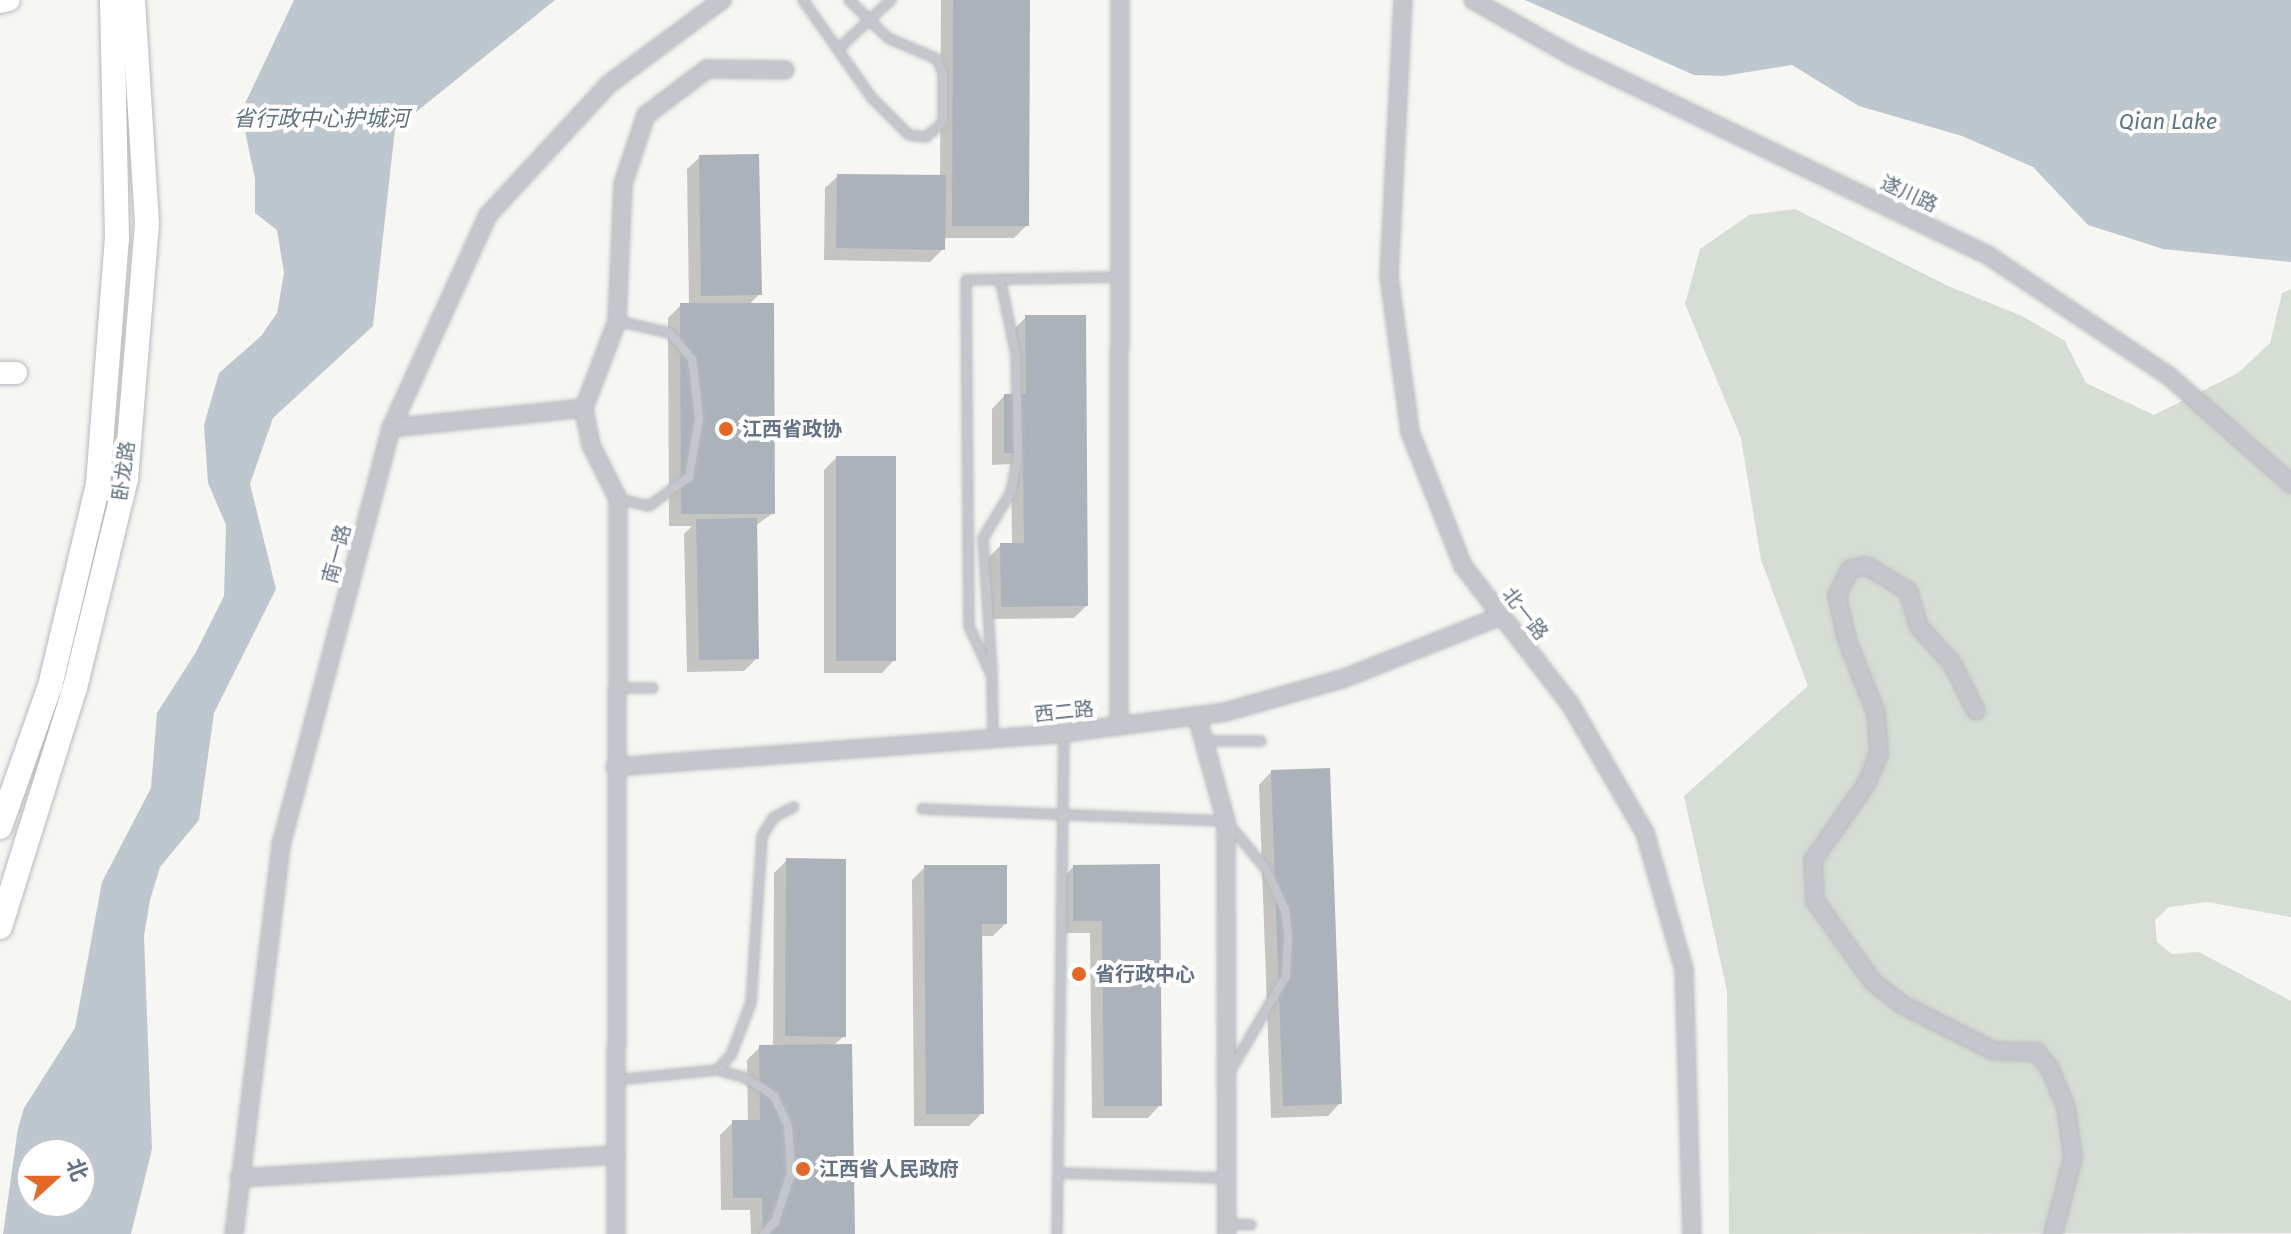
<!DOCTYPE html>
<html>
<head>
<meta charset="utf-8">
<style>
  body { margin:0 }
  #map { position:relative; width:2291px; height:1234px; overflow:hidden; background:#f6f6f2; font-family:"Fira Sans","Noto Sans SC",sans-serif }
  div>[style] { position:absolute }
  [style*='--x'] { left:calc(var(--x)*1px); top:calc(var(--y)*1px); width:calc(var(--w)*1px); rotate:calc(var(--a)*1deg) }
  .green>* { inset:0; background:#d6ddd4 }
  .water>* { inset:0; background:#bfc7ce }
  .shadow>* { inset:0; background:#0003 }
  .building>* { inset:0; background:#acb2b9 }
  .roads { filter:drop-shadow(0 0 2px #b6b9bf) drop-shadow(0 0 2px #b6b9bf) }
  .lane>* { height:8px; margin:-4px; padding:0 4px; transform-origin:4px; border-radius:4px; background:#c3c6ca }
  .street>* { height:16px; margin:-8px; padding:0 8px; transform-origin:8px; border-radius:8px; background:#c3c6ca }
  .secondary>* { height:22px; margin:-11px; padding:0 11px; transform-origin:11px; border-radius:11px; background:#fff }
  .primary>* { height:24px; margin:-12px; padding:0 12px; transform-origin:12px; border-radius:12px; background:#fff }
  .dots>* { width:22px; height:22px; translate:-50% -50%; box-sizing:border-box; border:4px solid #fff; border-radius:50% }
  span { translate:-50% -50%; white-space:nowrap; text-align:center; line-height:1.15; -webkit-text-stroke:8px #fff; paint-order:stroke }
  .street-label { font-size:20px; color:#657284 }
  .poi-label { font-size:20px; color:#657284; font-weight:700 }
  .left { translate:0 -50%; text-align:left }
  .water-label { font-size:22px; color:#607480; font-style:italic }
  .north { position:absolute; left:16px; top:1138px; width:80px; height:80px; box-sizing:border-box; background:#fff; border:2px solid #c1c7ce; border-radius:50%; rotate:69deg; font-size:22px; font-weight:700; line-height:32px; text-align:center; color:#657284 }
  .north::after { content:''; display:block; margin:auto; width:28px; height:36px; background:#e36826; clip-path:polygon(50% 0,100% 100%,50% 72%,0 100%) }
</style>
</head>
<body>
<div id="map">
  <div class="green">
    <div style="clip-path:polygon(1795px 209px,1948px 286px,2022px 316px,2065px 341px,2086px 383px,2154px 415px,2238px 373px,2270px 343px,2282px 293px,2291px 289px,2291px 917px,2207px 902px,2169px 907px,2155px 920px,2157px 942px,2172px 954px,2199px 952px,2291px 1001px,2291px 1233px,1729px 1234px,1727px 991px,1684px 796px,1808px 686px,1761px 560px,1741px 438px,1685px 304px,1700px 249px,1749px 215px)"></div>
  </div>
  <div class="water">
    <div style="clip-path:polygon(evenodd,294px 0,555px 0,395px 129px,373px 326px,273px 418px,250px 484px,276px 589px,214px 713px,199px 820px,160px 867px,150px 900px,144px 936px,152px 1149px,131px 1234px,3px 1234px,18px 1128px,24px 1108px,75px 1028px,102px 882px,151px 788px,157px 713px,196px 652px,224px 596px,226px 525px,208px 483px,204px 425px,219px 373px,261px 336px,277px 313px,284px 273px,277px 230px,255px 213px,255px 179px,241px 112px,294px 0,80px 1154px,80px 1202px,32px 1202px,32px 1154px,80px 1154px)"></div>
    <div style="clip-path:polygon(1525px 0,2291px 0,2291px 262px,2163px 249px,2088px 225px,2033px 167px,1962px 136px,1859px 106px,1792px 65px,1723px 76px,1694px 75px)"></div>
  </div>
  <div class="shadow">
    <div style="clip-path:polygon(941px 0,1028px 0,1027px 225px,1014px 238px,943px 238px,943px 249px,930px 262px,824px 260px,825px 188px,838px 176px,940px 177px)"></div>
    <div style="clip-path:polygon(700px 157px,760px 294px,748px 305px,773px 513px,755px 526px,757px 658px,744px 671px,687px 672px,684px 534px,692px 526px,669px 526px,668px 318px,681px 305px,689px 305px,687px 169px)"></div>
    <div style="clip-path:polygon(1026px 317px,1086px 606px,1074px 618px,989px 619px,988px 558px,1001px 545px,1012px 545px,1011px 464px,992px 465px,992px 409px,1004px 396px,1014px 396px,1013px 330px)"></div>
    <div style="clip-path:polygon(836px 458px,894px 660px,882px 673px,824px 673px,824px 470px)"></div>
    <div style="clip-path:polygon(1271px 772px,1340px 1103px,1328px 1116px,1271px 1118px,1259px 785px)"></div>
    <div style="clip-path:polygon(787px 860px,844px 1036px,833px 1046px,853px 1234px,751px 1234px,750px 1210px,721px 1210px,720px 1135px,733px 1122px,748px 1122px,747px 1060px,760px 1047px,773px 1047px,774px 873px)"></div>
    <div style="clip-path:polygon(1158px 866px,1160px 1105px,1148px 1118px,1092px 1118px,1090px 933px,1061px 933px,1061px 880px,1073px 867px)"></div>
    <div style="clip-path:polygon(925px 867px,1006px 923px,993px 936px,980px 936px,982px 1113px,969px 1126px,914px 1126px,912px 880px)"></div>
  </div>
  <div class="building">
    <div style="clip-path:polygon(953px 0,1030px 0,1029px 226px,952px 226px)"></div>
    <div style="clip-path:polygon(759px 154px,762px 295px,701px 296px,699px 155px)"></div>
    <div style="clip-path:polygon(837px 174px,946px 175px,945px 250px,836px 248px)"></div>
    <div style="clip-path:polygon(680px 303px,774px 303px,775px 514px,681px 514px)"></div>
    <div style="clip-path:polygon(1025px 315px,1086px 315px,1088px 606px,1001px 607px,1000px 543px,1024px 543px,1023px 453px,1004px 453px,1004px 394px,1026px 394px)"></div>
    <div style="clip-path:polygon(836px 456px,896px 456px,896px 661px,836px 661px)"></div>
    <div style="clip-path:polygon(757px 518px,759px 659px,699px 660px,696px 519px)"></div>
    <div style="clip-path:polygon(1330px 768px,1342px 1104px,1283px 1106px,1271px 770px)"></div>
    <div style="clip-path:polygon(786px 858px,846px 859px,846px 1037px,785px 1036px)"></div>
    <div style="clip-path:polygon(1160px 864px,1162px 1106px,1104px 1106px,1102px 921px,1073px 921px,1073px 865px)"></div>
    <div style="clip-path:polygon(924px 865px,1007px 865px,1007px 924px,982px 924px,984px 1114px,926px 1114px)"></div>
    <div style="clip-path:polygon(852px 1044px,855px 1234px,763px 1234px,762px 1198px,733px 1198px,732px 1120px,760px 1120px,759px 1045px)"></div>
  </div>
  <div class="roads">
    <div class="lane">
      <div style="--x:803;--y:0;--w:120;--a:54.9"></div>
      <div style="--x:872;--y:98;--w:52;--a:45"></div>
      <div style="--x:909;--y:135;--w:17;--a:7"></div>
      <div style="--x:926;--y:137;--w:23;--a:-41"></div>
      <div style="--x:943;--y:122;--w:49;--a:-90"></div>
      <div style="--x:943;--y:73;--w:15;--a:-113"></div>
      <div style="--x:937;--y:59;--w:53;--a:-156.8"></div>
      <div style="--x:888;--y:38;--w:54;--a:-135.7"></div>
      <div style="--x:838;--y:49;--w:72;--a:-42.8"></div>
      <div style="--x:617;--y:321;--w:54;--a:12.8"></div>
      <div style="--x:670;--y:333;--w:34;--a:50"></div>
      <div style="--x:692;--y:359;--w:59;--a:83.2"></div>
      <div style="--x:699;--y:418;--w:60;--a:99.6"></div>
      <div style="--x:689;--y:477;--w:49;--a:144.1"></div>
      <div style="--x:649;--y:506;--w:32;--a:-167"></div>
      <div style="--x:992;--y:672;--w:134;--a:-93.8"></div>
      <div style="--x:983;--y:538;--w:54;--a:-58.7"></div>
      <div style="--x:1011;--y:492;--w:36;--a:-79"></div>
      <div style="--x:1018;--y:457;--w:103;--a:-91.1"></div>
      <div style="--x:1016;--y:354;--w:77;--a:-102"></div>
      <div style="--x:616;--y:688;--w:37;--a:0"></div>
      <div style="--x:993;--y:738;--w:62;--a:-90.9"></div>
      <div style="--x:992;--y:676;--w:55;--a:-114.7"></div>
      <div style="--x:969;--y:626;--w:346;--a:-90.5"></div>
      <div style="--x:966;--y:280;--w:153;--a:-1.1"></div>
      <div style="--x:1204;--y:741;--w:57;--a:0"></div>
      <div style="--x:922;--y:809;--w:304;--a:2.3"></div>
      <div style="--x:1226;--y:821;--w:62;--a:50.2"></div>
      <div style="--x:1266;--y:869;--w:45;--a:65.1"></div>
      <div style="--x:1285;--y:910;--w:26;--a:83"></div>
      <div style="--x:1288;--y:936;--w:40;--a:92.9"></div>
      <div style="--x:1286;--y:976;--w:113;--a:120.4"></div>
      <div style="--x:717;--y:1070;--w:28;--a:15"></div>
      <div style="--x:744;--y:1077;--w:36;--a:32"></div>
      <div style="--x:774;--y:1096;--w:33;--a:65"></div>
      <div style="--x:788;--y:1126;--w:47;--a:86.3"></div>
      <div style="--x:791;--y:1173;--w:52;--a:108.1"></div>
      <div style="--x:775;--y:1222;--w:16;--a:133"></div>
      <div style="--x:616;--y:1080;--w:101;--a:-5.7"></div>
      <div style="--x:717;--y:1070;--w:21;--a:-47"></div>
      <div style="--x:731;--y:1055;--w:56;--a:-69"></div>
      <div style="--x:751;--y:1003;--w:167;--a:-86.2"></div>
      <div style="--x:762;--y:836;--w:22;--a:-58"></div>
      <div style="--x:774;--y:817;--w:22;--a:-27"></div>
      <div style="--x:1058;--y:1173;--w:169;--a:1.7"></div>
      <div style="--x:1228;--y:1224;--w:23;--a:2"></div>
      <div style="--x:1057;--y:1234;--w:501;--a:-89.2"></div>
    </div>
    <div class="street">
      <div style="--x:1403;--y:0;--w:276;--a:92.9"></div>
      <div style="--x:1389;--y:276;--w:157;--a:82.3"></div>
      <div style="--x:1410;--y:432;--w:144;--a:68.4"></div>
      <div style="--x:1463;--y:566;--w:175;--a:52.2"></div>
      <div style="--x:1570;--y:704;--w:149;--a:59.8"></div>
      <div style="--x:1645;--y:833;--w:141;--a:74"></div>
      <div style="--x:1684;--y:969;--w:265;--a:88.3"></div>
      <div style="--x:1473;--y:0;--w:114;--a:29.5"></div>
      <div style="--x:1572;--y:56;--w:462;--a:25.6"></div>
      <div style="--x:1989;--y:256;--w:216;--a:33.7"></div>
      <div style="--x:2169;--y:376;--w:163;--a:41.5"></div>
      <div style="--x:391;--y:428;--w:194;--a:-5.9"></div>
      <div style="--x:1976;--y:711;--w:54;--a:-116.6"></div>
      <div style="--x:1952;--y:663;--w:49;--a:-132.5"></div>
      <div style="--x:1919;--y:627;--w:38;--a:-107"></div>
      <div style="--x:1908;--y:591;--w:48;--a:-148.6"></div>
      <div style="--x:1867;--y:566;--w:17;--a:170"></div>
      <div style="--x:1850;--y:569;--w:30;--a:116"></div>
      <div style="--x:1837;--y:596;--w:45;--a:77.2"></div>
      <div style="--x:1847;--y:640;--w:79;--a:68.3"></div>
      <div style="--x:1876;--y:713;--w:40;--a:85.7"></div>
      <div style="--x:1879;--y:753;--w:32;--a:112"></div>
      <div style="--x:1867;--y:783;--w:94;--a:125"></div>
      <div style="--x:1813;--y:860;--w:41;--a:87.2"></div>
      <div style="--x:1815;--y:901;--w:100;--a:54.4"></div>
      <div style="--x:1873;--y:982;--w:36;--a:38"></div>
      <div style="--x:1901;--y:1004;--w:104;--a:26.8"></div>
      <div style="--x:1994;--y:1051;--w:43;--a:1.3"></div>
      <div style="--x:2037;--y:1052;--w:21;--a:53"></div>
      <div style="--x:2050;--y:1069;--w:41;--a:67.2"></div>
      <div style="--x:2066;--y:1107;--w:51;--a:82.2"></div>
      <div style="--x:2073;--y:1158;--w:79;--a:104.7"></div>
      <div style="--x:1197;--y:716;--w:109;--a:74.6"></div>
      <div style="--x:1226;--y:821;--w:413;--a:89.9"></div>
      <div style="--x:1119;--y:726;--w:726;--a:-89.92"></div>
      <div style="--x:615;--y:767;--w:450;--a:-4.3"></div>
      <div style="--x:1064;--y:733;--w:162;--a:-7.4"></div>
      <div style="--x:1225;--y:712;--w:122;--a:-15.8"></div>
      <div style="--x:1342;--y:679;--w:171;--a:-21.6"></div>
      <div style="--x:239;--y:1178;--w:378;--a:-3.5"></div>
      <div style="--x:234;--y:1234;--w:392;--a:-83.1"></div>
      <div style="--x:281;--y:845;--w:431;--a:-75.2"></div>
      <div style="--x:391;--y:428;--w:234;--a:-65.5"></div>
      <div style="--x:488;--y:215;--w:178;--a:-47.3"></div>
      <div style="--x:609;--y:84;--w:141;--a:-36.6"></div>
      <div style="--x:616;--y:1234;--w:735;--a:-89.84"></div>
      <div style="--x:618;--y:499;--w:60;--a:-116.6"></div>
      <div style="--x:591;--y:445;--w:38;--a:-101"></div>
      <div style="--x:584;--y:408;--w:93;--a:-69.2"></div>
      <div style="--x:617;--y:321;--w:137;--a:-87.5"></div>
      <div style="--x:623;--y:184;--w:73;--a:-71.6"></div>
      <div style="--x:646;--y:115;--w:76;--a:-37"></div>
      <div style="--x:707;--y:69;--w:78;--a:0.7"></div>
    </div>
    <div class="secondary">
      <div style="--x:0;--y:2;--w:9;--a:-13"></div>
      <div style="--x:0;--y:373;--w:16;--a:0"></div>
    </div>
    <div class="primary">
      <div style="--x:0;--y:827;--w:150;--a:-70.5"></div>
      <div style="--x:50;--y:686;--w:208;--a:-76.6"></div>
      <div style="--x:98;--y:484;--w:246;--a:-85.6"></div>
      <div style="--x:117;--y:239;--w:239;--a:-91.2"></div>
      <div style="--x:0;--y:927;--w:250;--a:-72.6"></div>
      <div style="--x:75;--y:688;--w:215;--a:-76.3"></div>
      <div style="--x:126;--y:479;--w:257;--a:-85.3"></div>
      <div style="--x:147;--y:223;--w:223;--a:-93.6"></div>
    </div>
  </div>
  <div class="dots">
    <div style="left:726px;top:429px;background:#e36826"></div>
    <div style="left:1079px;top:974px;background:#e36826"></div>
    <div style="left:803px;top:1169px;background:#e36826"></div>
  </div>
  <div class="street-label">
    <span style="left:1909px;top:194px;rotate:25deg">遂川路</span>
    <span style="left:124px;top:471px;rotate:-82deg">卧龙路</span>
    <span style="left:337px;top:554px;rotate:-75deg">南一路</span>
    <span style="left:1525px;top:614px;rotate:52deg">北一路</span>
    <span style="left:1064px;top:712px;rotate:-6deg">西二路</span>
  </div>
  <div class="poi-label">
    <span class="left" style="left:742px;top:429px">江西省政协</span>
    <span class="left" style="left:1095px;top:974px">省行政中心</span>
    <span class="left" style="left:819px;top:1169px">江西省人民政府</span>
  </div>
  <div class="water-label">
    <span style="left:321px;top:119px">省行政中心护城河</span>
    <span style="left:2168px;top:122px">Qian Lake</span>
  </div>
  <div class="north">北</div>
</div>
</body>
</html>
